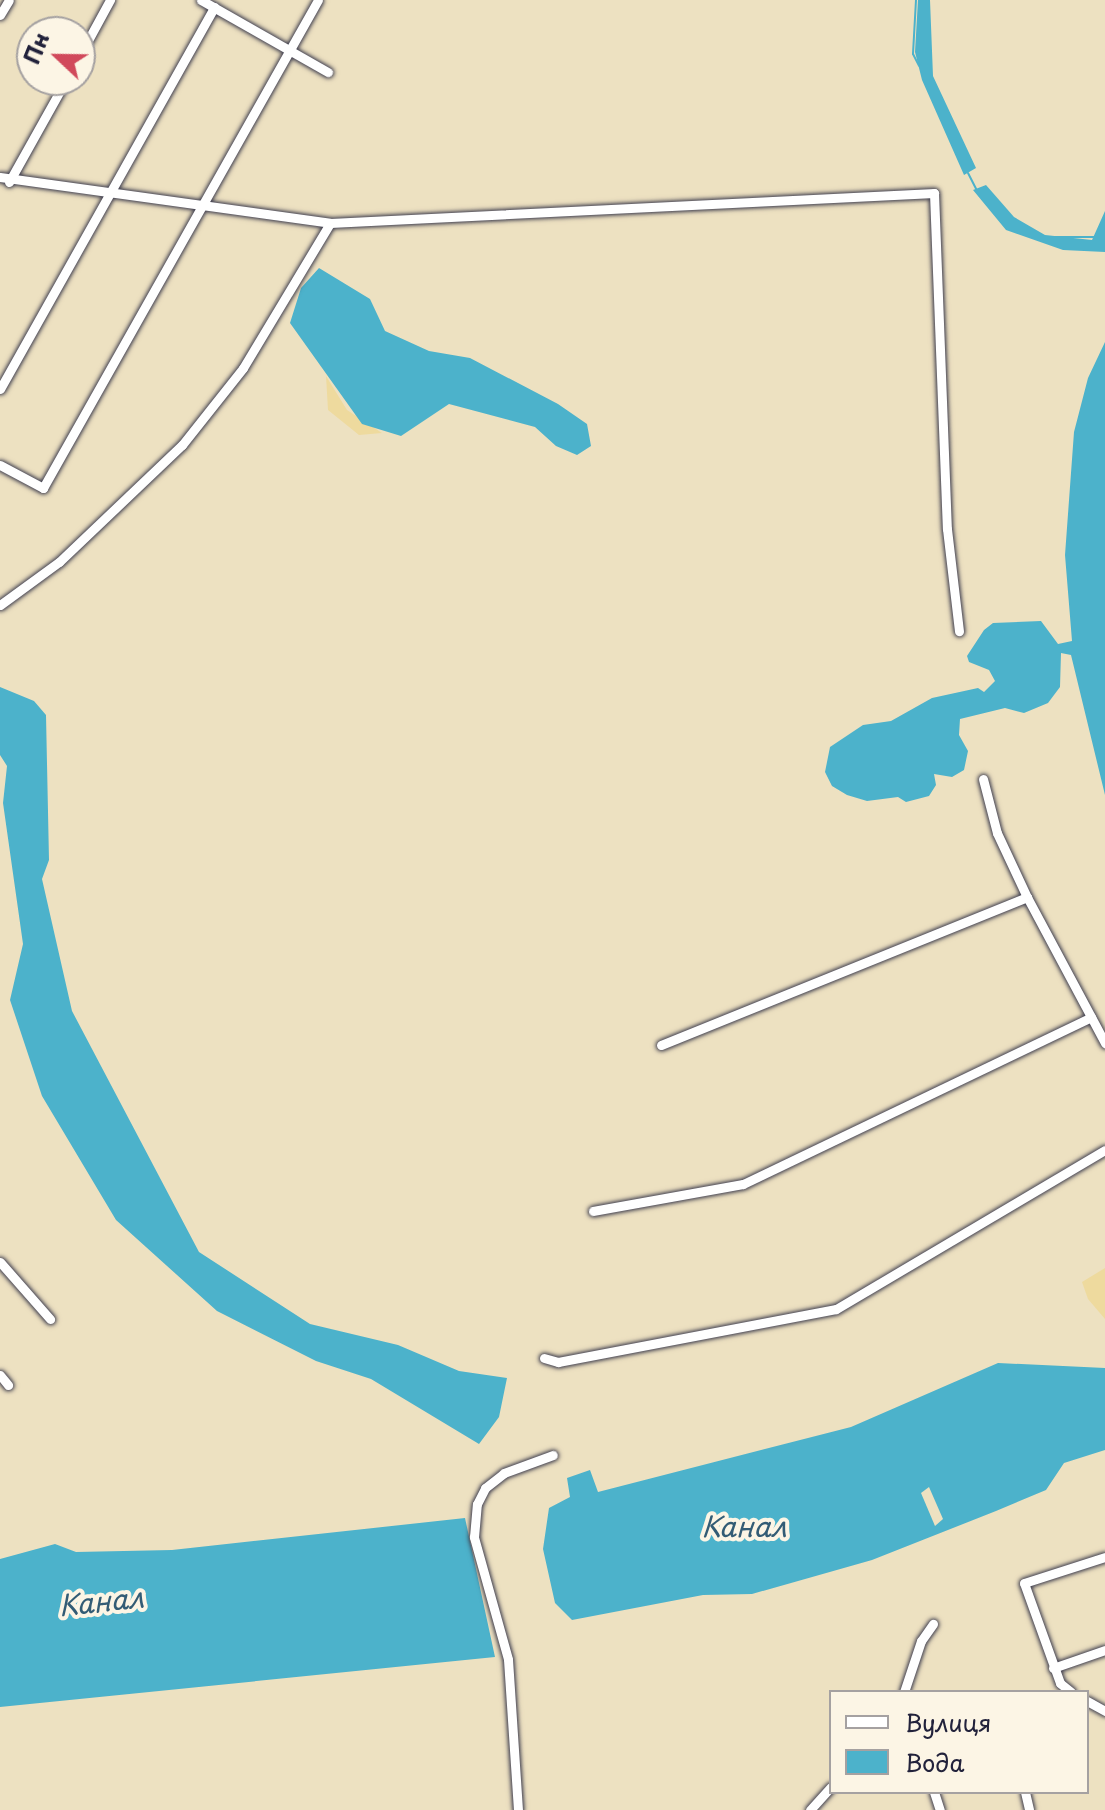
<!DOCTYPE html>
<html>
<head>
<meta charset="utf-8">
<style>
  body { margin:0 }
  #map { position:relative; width:1105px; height:1810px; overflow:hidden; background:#ede1c1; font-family:"Playpen Sans",sans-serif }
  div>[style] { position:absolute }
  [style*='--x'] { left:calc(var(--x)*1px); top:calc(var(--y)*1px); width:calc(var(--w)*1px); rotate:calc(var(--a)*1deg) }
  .sand>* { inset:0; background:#eeda9e }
  .water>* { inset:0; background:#4cb2cb }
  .pier>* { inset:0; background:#ede1c1 }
  .stream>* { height:2px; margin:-1px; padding:0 1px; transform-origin:1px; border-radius:1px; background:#4cb2cb }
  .roads { filter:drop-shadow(0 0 2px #403f4f) drop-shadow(0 0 2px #403f4f) }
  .minor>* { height:9px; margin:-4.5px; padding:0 4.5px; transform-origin:4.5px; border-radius:4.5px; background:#fff }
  span { translate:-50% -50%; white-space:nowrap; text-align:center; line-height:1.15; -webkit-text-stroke:8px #fcf5e5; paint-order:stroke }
  .water-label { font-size:28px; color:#335c75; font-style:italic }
  .legend { position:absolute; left:829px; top:1690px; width:260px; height:104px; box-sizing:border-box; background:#fcf5e5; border:2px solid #a5a1a1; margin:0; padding:10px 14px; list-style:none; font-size:24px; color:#22223b }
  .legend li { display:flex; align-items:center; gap:16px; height:40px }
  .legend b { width:40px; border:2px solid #a5a1a1 }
  .north { position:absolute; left:16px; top:16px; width:80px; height:80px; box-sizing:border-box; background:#fcf5e5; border:2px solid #a5a1a1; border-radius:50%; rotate:292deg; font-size:22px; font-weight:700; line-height:32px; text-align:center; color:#22223b }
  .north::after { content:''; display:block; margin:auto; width:28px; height:36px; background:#d1495b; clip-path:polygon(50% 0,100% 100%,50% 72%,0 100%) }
</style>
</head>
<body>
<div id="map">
  <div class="sand">
    <div style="clip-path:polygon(326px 376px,347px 410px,382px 433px,359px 435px,328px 410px)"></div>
    <div style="clip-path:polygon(1105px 1268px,1105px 1319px,1088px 1299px,1082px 1282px)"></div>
  </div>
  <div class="water">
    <div style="clip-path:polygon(918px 0,930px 0,933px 76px,976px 168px,964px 175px,922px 80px,915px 52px)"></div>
    <div style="clip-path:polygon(986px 185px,1014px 217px,1045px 235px,1092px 240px,1105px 211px,1105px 252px,1063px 250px,1006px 230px,973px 190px)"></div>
    <div style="clip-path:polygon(319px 268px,370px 299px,385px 331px,429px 351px,470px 358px,558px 404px,587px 424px,591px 446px,577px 455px,556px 446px,535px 427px,449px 404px,401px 436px,362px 424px,290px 323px,301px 288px)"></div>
    <div style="clip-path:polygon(1105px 342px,1105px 795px,1071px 655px,1061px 653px,1060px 687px,1048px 703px,1024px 713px,1005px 708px,960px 719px,959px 735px,968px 751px,964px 770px,952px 777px,934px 774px,936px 785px,929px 796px,906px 802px,898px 797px,867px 801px,847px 795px,832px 786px,825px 772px,830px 747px,863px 725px,891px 721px,932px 698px,978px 688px,984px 692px,995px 681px,989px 670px,969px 662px,967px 656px,984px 630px,993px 623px,1041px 621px,1058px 644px,1072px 641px,1065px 555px,1074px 432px,1088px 378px)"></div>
    <div style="clip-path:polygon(0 687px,34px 701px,46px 715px,49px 860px,42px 879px,72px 1011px,199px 1252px,310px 1324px,398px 1345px,459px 1371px,507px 1378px,499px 1417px,479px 1444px,371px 1379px,316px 1361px,217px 1311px,116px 1220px,42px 1096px,10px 1000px,23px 944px,3px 803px,7px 766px,0 755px)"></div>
    <div style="clip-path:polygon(998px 1363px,1105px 1368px,1105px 1450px,1064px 1463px,1046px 1490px,996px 1511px,872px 1560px,752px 1594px,703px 1595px,572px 1620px,555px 1603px,543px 1549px,549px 1508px,570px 1497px,567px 1478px,590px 1470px,598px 1492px,851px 1427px)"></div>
    <div style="clip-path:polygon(465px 1518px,495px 1657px,0 1707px,0 1559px,55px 1544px,76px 1552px,172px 1550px)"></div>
  </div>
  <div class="pier">
    <div style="clip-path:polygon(929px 1487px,943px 1519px,935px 1526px,921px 1493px)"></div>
  </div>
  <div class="stream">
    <div style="--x:916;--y:0;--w:54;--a:93.2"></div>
    <div style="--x:913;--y:54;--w:13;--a:63"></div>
    <div style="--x:968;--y:173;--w:18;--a:63"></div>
    <div style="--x:1055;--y:237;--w:41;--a:0"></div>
  </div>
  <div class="roads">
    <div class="minor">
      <div style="--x:201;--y:0;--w:146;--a:29.6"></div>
      <div style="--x:0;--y:15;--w:17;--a:-59"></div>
      <div style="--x:80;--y:55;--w:63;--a:-61.4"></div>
      <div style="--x:0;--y:177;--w:333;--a:7.9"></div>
      <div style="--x:330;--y:223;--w:605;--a:-2.84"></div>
      <div style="--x:934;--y:193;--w:336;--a:87.8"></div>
      <div style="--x:947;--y:529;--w:103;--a:83.3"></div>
      <div style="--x:9;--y:182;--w:117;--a:-60.8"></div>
      <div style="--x:0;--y:389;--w:438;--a:-60.7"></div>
      <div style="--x:0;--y:465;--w:49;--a:28.1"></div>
      <div style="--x:43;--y:488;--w:560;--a:-60.6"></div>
      <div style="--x:0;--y:605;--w:73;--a:-36.1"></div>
      <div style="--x:59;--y:562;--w:170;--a:-43.6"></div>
      <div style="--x:182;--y:445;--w:98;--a:-51.6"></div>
      <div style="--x:243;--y:368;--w:169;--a:-59"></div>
      <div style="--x:983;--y:779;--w:56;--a:75.5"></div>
      <div style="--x:997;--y:833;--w:71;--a:64.9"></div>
      <div style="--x:1027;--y:897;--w:166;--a:61.9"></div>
      <div style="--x:661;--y:1045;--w:395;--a:-22"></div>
      <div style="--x:593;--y:1211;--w:152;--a:-10.2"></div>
      <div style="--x:743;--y:1184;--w:386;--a:-25.6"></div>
      <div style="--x:0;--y:1262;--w:76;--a:48.7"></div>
      <div style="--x:544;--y:1358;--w:15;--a:16"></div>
      <div style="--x:558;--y:1362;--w:283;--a:-10.8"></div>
      <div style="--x:836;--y:1309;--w:312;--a:-30.6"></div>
      <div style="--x:0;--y:1375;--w:13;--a:51"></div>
      <div style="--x:1053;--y:1668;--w:55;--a:-19.1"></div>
      <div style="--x:904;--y:1692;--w:54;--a:-71.6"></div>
      <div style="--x:921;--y:1641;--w:21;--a:-55"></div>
      <div style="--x:1071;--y:1692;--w:14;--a:-141"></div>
      <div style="--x:1060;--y:1683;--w:106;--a:-109.8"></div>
      <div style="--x:1024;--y:1583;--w:85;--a:-17.8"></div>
      <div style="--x:1087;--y:1701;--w:21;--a:29"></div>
      <div style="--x:934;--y:1792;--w:19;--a:72"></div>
      <div style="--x:1025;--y:1792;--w:18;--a:77"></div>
      <div style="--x:518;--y:1810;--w:151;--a:-93.8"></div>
      <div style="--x:508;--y:1659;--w:127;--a:-105.6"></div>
      <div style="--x:474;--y:1537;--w:33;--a:-85"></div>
      <div style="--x:477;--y:1504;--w:18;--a:-63"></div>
      <div style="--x:485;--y:1488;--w:24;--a:-38"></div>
      <div style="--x:504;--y:1473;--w:52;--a:-20.2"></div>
      <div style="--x:810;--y:1810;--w:31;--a:-48"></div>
    </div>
  </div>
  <div class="water-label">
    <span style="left:744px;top:1526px">Канал</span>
    <span style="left:101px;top:1601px;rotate:-6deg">Канал</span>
  </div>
  <ul class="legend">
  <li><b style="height:10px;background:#fff"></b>Вулиця</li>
  <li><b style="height:22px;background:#4cb2cb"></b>Вода</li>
  </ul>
  <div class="north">Пн</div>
</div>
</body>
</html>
